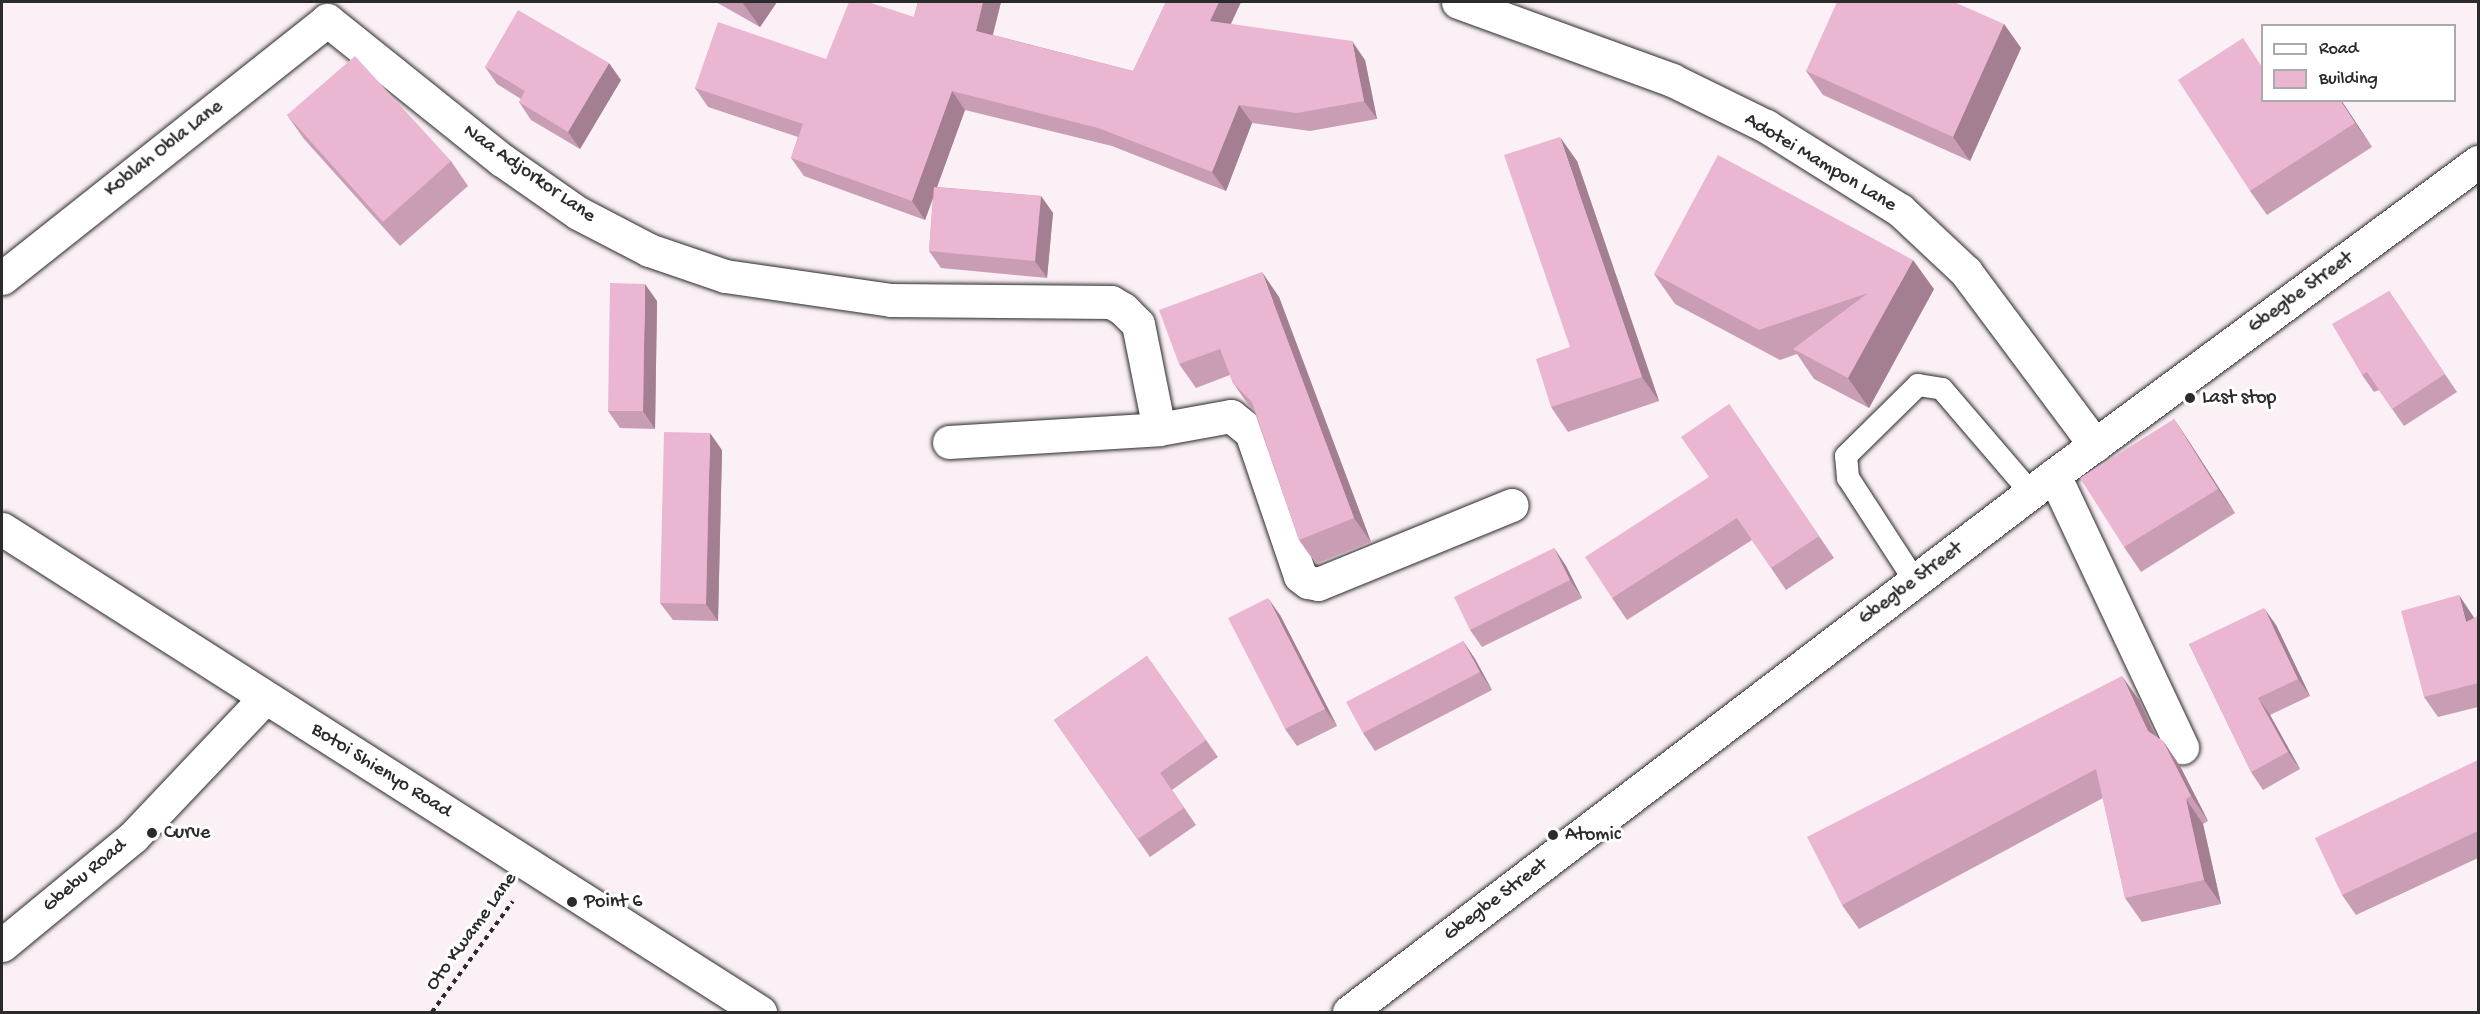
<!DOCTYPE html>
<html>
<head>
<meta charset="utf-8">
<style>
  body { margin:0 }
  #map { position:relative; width:2480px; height:1014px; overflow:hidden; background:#fbf0f6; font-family:"Gochi Hand",sans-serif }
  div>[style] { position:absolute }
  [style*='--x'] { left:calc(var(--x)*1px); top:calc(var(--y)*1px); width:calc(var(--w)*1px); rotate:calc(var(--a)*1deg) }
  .path>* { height:4px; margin-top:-2px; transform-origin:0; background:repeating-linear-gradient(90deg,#2b2b2b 0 4.5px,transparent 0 9px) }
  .roads { filter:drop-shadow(0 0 2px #2b2b2b) drop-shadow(0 0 2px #2b2b2b) }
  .service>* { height:22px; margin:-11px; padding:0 11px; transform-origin:11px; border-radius:11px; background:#fff }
  .minor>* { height:33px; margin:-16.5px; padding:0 16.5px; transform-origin:16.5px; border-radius:16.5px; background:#fff }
  .wall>* { inset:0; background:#c99db4 }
  .shaded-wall>* { inset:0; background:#a47f92 }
  .building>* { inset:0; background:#eab6d1 }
  .dots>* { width:16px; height:16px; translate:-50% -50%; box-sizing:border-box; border:3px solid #fff; border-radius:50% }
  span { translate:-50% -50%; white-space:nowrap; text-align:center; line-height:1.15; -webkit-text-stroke:6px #fff; paint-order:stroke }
  .street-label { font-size:20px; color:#2b2b2b }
  .poi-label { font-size:20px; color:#2b2b2b }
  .left { translate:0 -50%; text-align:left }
  .frame { position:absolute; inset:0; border:3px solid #2b2b2b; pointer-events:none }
  .legend { position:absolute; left:2261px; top:24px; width:195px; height:78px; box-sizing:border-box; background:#fff; border:2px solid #aaa; margin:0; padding:8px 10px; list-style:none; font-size:18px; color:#2b2b2b }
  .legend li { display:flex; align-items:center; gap:12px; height:30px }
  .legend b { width:30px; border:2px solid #aaa }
</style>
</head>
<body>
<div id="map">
  <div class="path">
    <div style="--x:432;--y:1012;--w:137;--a:-53.9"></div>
  </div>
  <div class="roads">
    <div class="service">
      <div style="--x:1915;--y:581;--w:123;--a:-123"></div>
      <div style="--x:1848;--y:478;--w:22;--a:-95"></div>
      <div style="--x:1846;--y:456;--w:101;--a:-44.6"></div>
      <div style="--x:1918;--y:385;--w:24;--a:9"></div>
      <div style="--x:1942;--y:389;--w:137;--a:49.4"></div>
    </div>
    <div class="minor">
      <div style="--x:1458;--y:2;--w:228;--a:20"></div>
      <div style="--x:1672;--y:80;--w:105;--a:26.1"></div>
      <div style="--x:1766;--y:126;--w:158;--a:32.1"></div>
      <div style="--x:1900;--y:210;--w:91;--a:43.2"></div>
      <div style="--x:1966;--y:272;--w:216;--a:53.3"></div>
      <div style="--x:2;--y:278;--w:415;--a:-38.4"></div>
      <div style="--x:327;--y:20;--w:224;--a:38.7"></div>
      <div style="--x:502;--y:160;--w:93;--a:34.9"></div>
      <div style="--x:578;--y:213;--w:80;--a:27.5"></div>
      <div style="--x:649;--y:250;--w:80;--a:18.9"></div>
      <div style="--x:725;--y:276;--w:168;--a:8.2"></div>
      <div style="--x:891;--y:300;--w:220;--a:0.5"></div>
      <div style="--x:1111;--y:302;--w:14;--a:30"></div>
      <div style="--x:1123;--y:309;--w:21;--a:45"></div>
      <div style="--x:1138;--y:324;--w:107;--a:78.7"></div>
      <div style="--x:1159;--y:429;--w:73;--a:-10.2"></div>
      <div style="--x:1231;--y:416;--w:26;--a:39"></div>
      <div style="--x:1251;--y:432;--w:152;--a:71.2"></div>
      <div style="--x:1300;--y:576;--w:10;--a:37"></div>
      <div style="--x:1308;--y:582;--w:10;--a:11"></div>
      <div style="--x:1318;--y:584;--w:209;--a:-22.2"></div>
      <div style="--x:949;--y:442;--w:210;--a:-3.5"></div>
      <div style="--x:2054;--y:475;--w:301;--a:64.8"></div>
      <div style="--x:2;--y:529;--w:899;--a:32.51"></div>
      <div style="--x:2;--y:945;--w:170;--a:-39.5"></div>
      <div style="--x:133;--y:837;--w:192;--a:-46.5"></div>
      <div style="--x:1349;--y:1012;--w:886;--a:-37.3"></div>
      <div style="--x:2054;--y:475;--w:527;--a:-36.44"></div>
    </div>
  </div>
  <div class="wall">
    <div style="clip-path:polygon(716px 2px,777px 2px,760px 27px)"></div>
    <div style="clip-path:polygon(918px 2px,1001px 2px,993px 35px,1133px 71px,1166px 2px,1241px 2px,1231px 24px,1365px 60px,1377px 119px,1310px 131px,1252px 123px,1226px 191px,1112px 146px,965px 110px,937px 187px,1041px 196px,1053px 213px,1047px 278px,941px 268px,929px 251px,933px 198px,925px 220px,804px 176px,791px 158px,798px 137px,708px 107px,695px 88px,826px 59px,914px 17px)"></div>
    <div style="clip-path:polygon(2004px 24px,2021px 48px,1970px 161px,1823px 95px,1806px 71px)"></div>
    <div style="clip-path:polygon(485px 67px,621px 80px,580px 149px,531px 120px,519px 102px,521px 99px,497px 84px)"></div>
    <div style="clip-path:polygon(2262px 100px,2341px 100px,2372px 147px,2267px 215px,2250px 191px)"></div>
    <div style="clip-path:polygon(287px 115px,451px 161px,468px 186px,400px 246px,304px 139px)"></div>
    <div style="clip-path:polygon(1577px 161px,1659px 401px,1568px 432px,1551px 407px,1570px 347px)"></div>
    <div style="clip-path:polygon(1654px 274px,1934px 289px,1869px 408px,1814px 379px,1797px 354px,1780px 360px,1675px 304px)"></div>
    <div style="clip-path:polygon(2389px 291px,2457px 392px,2404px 426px,2379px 390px,2374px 392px,2362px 375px)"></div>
    <div style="clip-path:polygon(1279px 297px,1371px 542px,1316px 564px,1299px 540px,1255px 413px,1250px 407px,1233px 383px,1230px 375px,1196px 388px,1179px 364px)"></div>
    <div style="clip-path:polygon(657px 301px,655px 429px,620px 428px,608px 411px)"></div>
    <div style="clip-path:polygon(1729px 404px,1834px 558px,1786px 590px,1752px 540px,1627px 620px,1612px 598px,1709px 477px)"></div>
    <div style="clip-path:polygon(2174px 419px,2190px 443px,2235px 513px,2141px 572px,2124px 547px)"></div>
    <div style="clip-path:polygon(722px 450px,718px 621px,673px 620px,660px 603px)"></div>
    <div style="clip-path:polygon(1554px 548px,1566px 566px,1582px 598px,1482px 647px,1470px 630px)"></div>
    <div style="clip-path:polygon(1280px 615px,1337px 726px,1297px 746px,1285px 729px)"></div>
    <div style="clip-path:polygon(2473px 616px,2474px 618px,2478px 616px,2478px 707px,2438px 717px,2424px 697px)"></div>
    <div style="clip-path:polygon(2276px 625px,2310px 696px,2270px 715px,2300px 769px,2263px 790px,2251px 772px,2189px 644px)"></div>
    <div style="clip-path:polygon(1463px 641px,1475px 659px,1492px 690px,1375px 751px,1363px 733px)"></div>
    <div style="clip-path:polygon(1147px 656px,1218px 757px,1172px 790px,1196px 825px,1150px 857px,1054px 720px)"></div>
    <div style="clip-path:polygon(2139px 700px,2156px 737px,2163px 741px,2180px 766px,2208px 821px,2203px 824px,2221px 904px,2142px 922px,2125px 898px,2103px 798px,1859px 929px,1842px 905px)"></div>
    <div style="clip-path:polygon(2478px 760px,2478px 858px,2356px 915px,2342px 895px)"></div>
  </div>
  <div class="shaded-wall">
    <div style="clip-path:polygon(742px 2px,777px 2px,760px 27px)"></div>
    <div style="clip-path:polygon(983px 2px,1001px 2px,989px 49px,976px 31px)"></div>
    <div style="clip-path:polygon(1219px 2px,1241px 2px,1223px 40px,1210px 21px)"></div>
    <div style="clip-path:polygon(2004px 24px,2021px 48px,1970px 161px,1953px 137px)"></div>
    <div style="clip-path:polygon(1352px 41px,1365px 60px,1377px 119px,1364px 101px)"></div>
    <div style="clip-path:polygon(609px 63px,621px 80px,580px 149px,568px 132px)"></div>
    <div style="clip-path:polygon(952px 91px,965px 110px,925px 220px,912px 201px)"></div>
    <div style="clip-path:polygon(2340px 100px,2341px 100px,2372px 147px,2355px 123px)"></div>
    <div style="clip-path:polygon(1239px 105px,1252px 123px,1226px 191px,1212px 172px)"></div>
    <div style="clip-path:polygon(1560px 137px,1577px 161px,1659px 401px,1642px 377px)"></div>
    <div style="clip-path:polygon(1041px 196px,1053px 213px,1047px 278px,1035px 261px)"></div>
    <div style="clip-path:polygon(1913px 260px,1934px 289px,1869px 408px,1848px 378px)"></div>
    <div style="clip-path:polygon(1262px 272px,1279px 297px,1371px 542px,1354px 518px)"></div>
    <div style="clip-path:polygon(645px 284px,657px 301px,655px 429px,643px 411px)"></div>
    <div style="clip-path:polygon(2174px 419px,2190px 443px,2235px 513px,2218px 489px)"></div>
    <div style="clip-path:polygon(710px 433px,722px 450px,718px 621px,706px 604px)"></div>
    <div style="clip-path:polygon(1554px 548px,1566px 566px,1582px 598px,1570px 580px)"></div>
    <div style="clip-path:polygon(2459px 595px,2473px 616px,2478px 636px,2466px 622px)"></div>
    <div style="clip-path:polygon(1268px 598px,1280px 615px,1337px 726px,1325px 709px)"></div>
    <div style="clip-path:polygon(2264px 608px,2276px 625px,2310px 696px,2298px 679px)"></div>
    <div style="clip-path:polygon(1463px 641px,1475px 659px,1492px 690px,1480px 672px)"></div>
    <div style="clip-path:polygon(2122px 676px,2139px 700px,2165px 755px,2148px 731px)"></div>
    <div style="clip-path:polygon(2258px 698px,2270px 715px,2300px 769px,2288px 752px)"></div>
    <div style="clip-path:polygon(2163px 741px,2180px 766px,2208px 821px,2191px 796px)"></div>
    <div style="clip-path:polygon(2186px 799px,2203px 824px,2221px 904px,2204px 880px)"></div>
  </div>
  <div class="building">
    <div style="clip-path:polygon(849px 2px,868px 2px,914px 17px,918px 2px,983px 2px,976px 31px,1133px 71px,1166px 2px,1219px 2px,1210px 21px,1352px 41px,1364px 101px,1297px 113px,1239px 105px,1212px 172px,1098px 128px,952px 91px,912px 201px,791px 158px,803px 124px,695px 88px,718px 22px,826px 59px)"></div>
    <div style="clip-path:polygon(1837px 2px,1954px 2px,2004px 24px,1953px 137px,1806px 71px)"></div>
    <div style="clip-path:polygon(518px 10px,609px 63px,568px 132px,519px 102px,525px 91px,485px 67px)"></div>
    <div style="clip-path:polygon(2243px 38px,2262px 67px,2262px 100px,2340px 100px,2355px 123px,2250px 191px,2178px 80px)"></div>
    <div style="clip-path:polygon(355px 56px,451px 161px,383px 222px,287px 115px)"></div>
    <div style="clip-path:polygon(1560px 137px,1642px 377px,1551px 407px,1536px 359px,1570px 347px,1504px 155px)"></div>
    <div style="clip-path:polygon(1718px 155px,1913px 260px,1848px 378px,1793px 349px,1868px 293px,1759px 330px,1654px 274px)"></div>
    <div style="clip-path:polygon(934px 187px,1041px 196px,1035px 261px,929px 251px)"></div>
    <div style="clip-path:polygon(1262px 272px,1354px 518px,1299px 540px,1252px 402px,1233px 383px,1220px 349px,1179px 364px,1159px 310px)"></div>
    <div style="clip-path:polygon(610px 283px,645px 284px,643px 411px,608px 411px)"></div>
    <div style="clip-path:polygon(2389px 291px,2445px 374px,2392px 409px,2367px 372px,2362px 375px,2332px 324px)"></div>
    <div style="clip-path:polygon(1729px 404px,1819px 536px,1771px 568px,1737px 518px,1612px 598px,1585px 557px,1709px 477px,1681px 437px)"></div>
    <div style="clip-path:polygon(2174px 419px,2218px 489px,2124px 547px,2080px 478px)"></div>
    <div style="clip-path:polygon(664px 432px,710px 433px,706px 604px,660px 603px)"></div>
    <div style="clip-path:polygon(1554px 548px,1570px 580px,1470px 630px,1454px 597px)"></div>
    <div style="clip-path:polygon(2459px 595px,2466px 622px,2478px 616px,2478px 683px,2424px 697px,2401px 611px)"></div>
    <div style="clip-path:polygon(1268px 598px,1325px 709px,1285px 729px,1228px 618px)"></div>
    <div style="clip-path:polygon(2264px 608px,2298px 679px,2258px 698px,2288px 752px,2251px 772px,2189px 644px)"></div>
    <div style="clip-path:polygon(1463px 641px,1480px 672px,1363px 733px,1346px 702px)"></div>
    <div style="clip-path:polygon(1147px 656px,1206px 740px,1160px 773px,1184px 808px,1138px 839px,1054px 720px)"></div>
    <div style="clip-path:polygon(2122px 676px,2148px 731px,2163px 741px,2191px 796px,2186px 799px,2204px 880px,2125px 898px,2096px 769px,1842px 905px,1807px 837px)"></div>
    <div style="clip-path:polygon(2478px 760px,2478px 831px,2342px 895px,2315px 838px)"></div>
  </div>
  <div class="dots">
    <div style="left:2190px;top:398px;background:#2b2b2b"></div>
    <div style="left:152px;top:833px;background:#2b2b2b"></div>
    <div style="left:1553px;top:835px;background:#2b2b2b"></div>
    <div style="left:572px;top:902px;background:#2b2b2b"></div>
  </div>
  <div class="street-label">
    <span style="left:164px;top:149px;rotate:-38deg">Koblah Obla Lane</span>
    <span style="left:1820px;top:163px;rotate:31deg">Adotei Mampon Lane</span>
    <span style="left:529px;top:174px;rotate:35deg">Naa Adjorkor Lane</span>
    <span style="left:2301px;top:293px;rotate:-36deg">Gbegbe Street</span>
    <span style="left:1911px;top:584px;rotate:-37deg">Gbegbe Street</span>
    <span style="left:381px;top:771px;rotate:32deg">Botoi Shienyo Road</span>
    <span style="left:85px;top:876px;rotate:-40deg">Gbebu Road</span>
    <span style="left:1496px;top:900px;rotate:-37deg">Gbegbe Street</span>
    <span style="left:472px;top:932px;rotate:-54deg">Oto Kwame Lane</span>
  </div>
  <div class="poi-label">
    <span class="left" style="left:2202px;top:398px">Last stop</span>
    <span class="left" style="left:164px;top:833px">Curve</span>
    <span class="left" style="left:1565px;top:835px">Atomic</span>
    <span class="left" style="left:584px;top:902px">Point 6</span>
  </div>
  <div class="frame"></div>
  <ul class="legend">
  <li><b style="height:8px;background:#fff"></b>Road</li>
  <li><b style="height:16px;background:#eab6d1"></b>Building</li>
  </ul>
</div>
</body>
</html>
